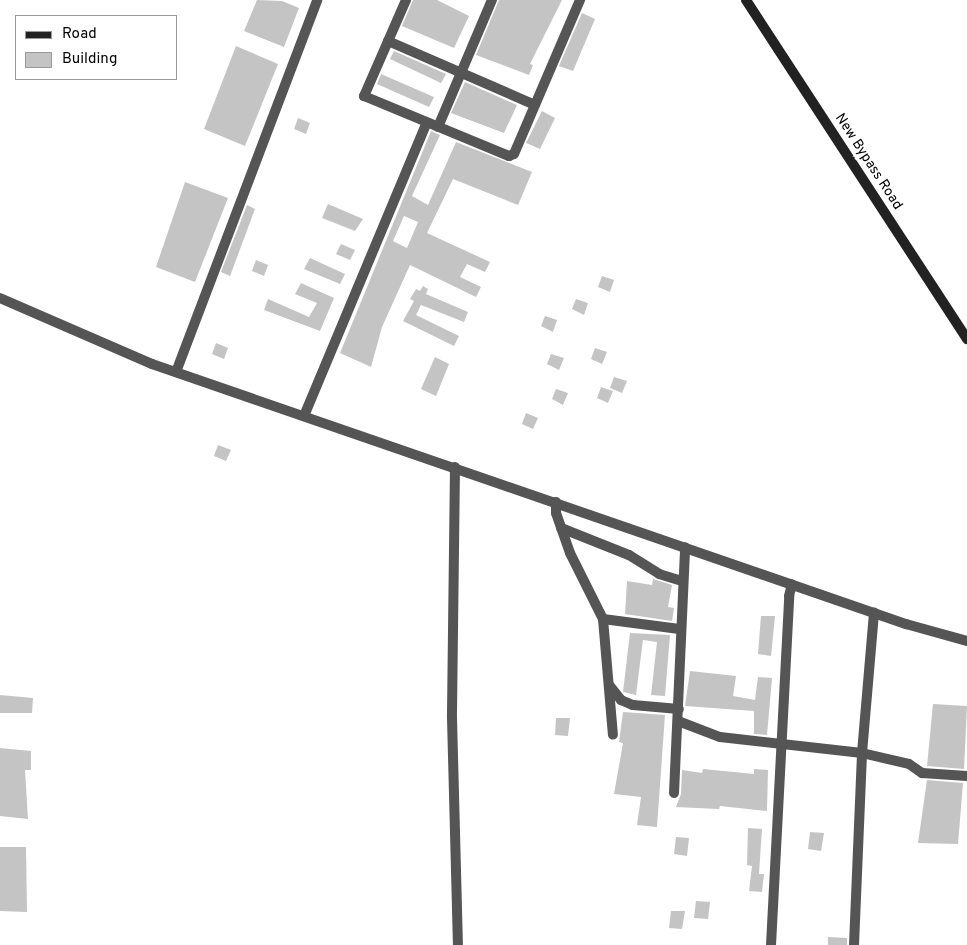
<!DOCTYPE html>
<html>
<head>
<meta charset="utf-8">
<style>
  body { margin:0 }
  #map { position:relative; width:967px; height:945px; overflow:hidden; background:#fff; font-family:Overpass,sans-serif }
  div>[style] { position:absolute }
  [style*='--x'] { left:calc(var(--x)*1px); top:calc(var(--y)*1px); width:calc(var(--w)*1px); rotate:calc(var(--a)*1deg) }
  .building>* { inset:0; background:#c4c4c4 }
  .minor>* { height:10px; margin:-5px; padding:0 5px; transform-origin:5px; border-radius:5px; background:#555 }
  .secondary>* { height:10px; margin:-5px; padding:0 5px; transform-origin:5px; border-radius:5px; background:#222 }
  span { translate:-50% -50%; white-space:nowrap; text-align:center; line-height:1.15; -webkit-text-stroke:5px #fff; paint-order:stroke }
  .street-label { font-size:14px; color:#000 }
  .legend { position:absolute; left:15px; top:15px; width:162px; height:65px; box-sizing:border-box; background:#fff; border:1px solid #999; margin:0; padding:6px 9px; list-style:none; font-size:15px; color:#000 }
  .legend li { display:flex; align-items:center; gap:10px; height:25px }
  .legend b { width:25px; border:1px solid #999 }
</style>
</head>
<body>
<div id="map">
  <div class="building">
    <div style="clip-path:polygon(257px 0,282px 1px,299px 8px,284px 47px,244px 31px)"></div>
    <div style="clip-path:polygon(413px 0,437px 0,469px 16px,454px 48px,402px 26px)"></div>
    <div style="clip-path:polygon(499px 0,562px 0,530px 64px,533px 65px,529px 75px,476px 55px)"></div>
    <div style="clip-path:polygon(582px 13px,595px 19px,573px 71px,559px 66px)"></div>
    <div style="clip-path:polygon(236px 46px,278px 64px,245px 146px,204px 129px)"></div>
    <div style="clip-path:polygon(394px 51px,446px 74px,441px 83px,390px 59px)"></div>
    <div style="clip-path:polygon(381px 74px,434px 97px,429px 107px,377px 84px)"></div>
    <div style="clip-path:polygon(465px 82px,517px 105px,504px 133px,451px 113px)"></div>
    <div style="clip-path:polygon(542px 111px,555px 118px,540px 149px,526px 143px)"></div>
    <div style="clip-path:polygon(298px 118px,310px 123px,306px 134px,294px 129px)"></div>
    <div style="clip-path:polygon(evenodd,431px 131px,440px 135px,412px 196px,428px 205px,456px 142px,532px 172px,518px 205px,453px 179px,427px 233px,490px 262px,485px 272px,467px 264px,460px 277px,481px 287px,476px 297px,410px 265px,382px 327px,371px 367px,340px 353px,431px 131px,404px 216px,418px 222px,407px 248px,393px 241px,404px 216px)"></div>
    <div style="clip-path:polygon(185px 182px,228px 198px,195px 282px,156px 267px)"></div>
    <div style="clip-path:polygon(328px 204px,363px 219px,355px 231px,322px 218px)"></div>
    <div style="clip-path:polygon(247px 205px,255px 209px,230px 276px,221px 272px)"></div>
    <div style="clip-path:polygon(341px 244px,355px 250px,350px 260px,336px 254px)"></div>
    <div style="clip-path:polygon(310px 258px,345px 274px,340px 284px,304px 269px)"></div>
    <div style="clip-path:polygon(256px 260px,268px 265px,264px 276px,252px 271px)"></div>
    <div style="clip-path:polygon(602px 276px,614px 280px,610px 292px,598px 287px)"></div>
    <div style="clip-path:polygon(301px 283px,334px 298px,320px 331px,264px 310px,268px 299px,309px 317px,317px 303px,295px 294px)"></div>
    <div style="clip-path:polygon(423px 286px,428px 289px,426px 294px,468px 312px,464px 322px,421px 305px,416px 315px,459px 336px,454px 346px,403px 321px,414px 301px,410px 299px,416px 289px,420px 291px)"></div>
    <div style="clip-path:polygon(576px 299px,588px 303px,584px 315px,572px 309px)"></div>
    <div style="clip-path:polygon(545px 316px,557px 320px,553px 332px,541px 326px)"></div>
    <div style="clip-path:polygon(216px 343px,228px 348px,224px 359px,212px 354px)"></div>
    <div style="clip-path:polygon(595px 348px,607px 352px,602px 364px,591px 359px)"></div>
    <div style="clip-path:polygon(551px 354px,564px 358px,559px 370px,547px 364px)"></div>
    <div style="clip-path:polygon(435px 357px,449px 364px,436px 396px,421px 389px)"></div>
    <div style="clip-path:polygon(614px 377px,627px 381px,622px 393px,610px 388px)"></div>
    <div style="clip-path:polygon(601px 387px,613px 391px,608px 403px,597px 398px)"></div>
    <div style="clip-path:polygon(556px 389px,568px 393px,563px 405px,552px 399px)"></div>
    <div style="clip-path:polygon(526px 413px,538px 418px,533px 429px,522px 424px)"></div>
    <div style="clip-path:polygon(218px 445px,231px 450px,226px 461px,214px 456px)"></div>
    <div style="clip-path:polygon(653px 579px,672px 585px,668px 607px,674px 608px,672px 621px,625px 614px,627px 581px,652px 585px)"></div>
    <div style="clip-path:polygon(761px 616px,775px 616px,771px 656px,758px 654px)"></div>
    <div style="clip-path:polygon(630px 633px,670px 635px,665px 696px,651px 695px,657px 642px,643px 640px,636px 695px,623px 692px)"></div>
    <div style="clip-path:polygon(690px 671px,736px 676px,733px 696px,755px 700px,758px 677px,772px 678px,767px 735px,754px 734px,754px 711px,685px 706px)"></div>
    <div style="clip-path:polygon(0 695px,33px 698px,32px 713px,0 713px)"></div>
    <div style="clip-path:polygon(933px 704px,967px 706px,964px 769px,927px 766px)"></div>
    <div style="clip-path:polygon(623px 712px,665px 715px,657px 827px,637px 825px,641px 797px,614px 794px,623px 743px,619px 742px)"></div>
    <div style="clip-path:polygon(556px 718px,570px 718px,568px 736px,555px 735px)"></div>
    <div style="clip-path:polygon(0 748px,31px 751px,31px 770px,25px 770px,28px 819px,0 816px)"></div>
    <div style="clip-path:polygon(703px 769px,754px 774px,754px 769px,768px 770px,767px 811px,720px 806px,719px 809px,676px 807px,681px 794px,682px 770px,702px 773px)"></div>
    <div style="clip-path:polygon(927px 780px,963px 783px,958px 844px,918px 843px)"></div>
    <div style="clip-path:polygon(748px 828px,762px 829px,759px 874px,764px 874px,762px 892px,749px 891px,752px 866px,747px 865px)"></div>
    <div style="clip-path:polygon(810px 832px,824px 833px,821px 851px,808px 849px)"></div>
    <div style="clip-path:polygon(676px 837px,689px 838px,687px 856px,674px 854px)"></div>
    <div style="clip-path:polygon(0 847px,26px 847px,27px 912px,0 911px)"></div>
    <div style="clip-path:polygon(696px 901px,710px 902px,708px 919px,694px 918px)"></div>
    <div style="clip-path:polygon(671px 911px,685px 911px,682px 929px,669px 928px)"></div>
    <div style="clip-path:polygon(828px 937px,847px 938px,847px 945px,828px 945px)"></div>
  </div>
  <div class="minor">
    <div style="--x:406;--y:0;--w:105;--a:113.6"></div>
    <div style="--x:364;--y:96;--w:157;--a:22.5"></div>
    <div style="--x:509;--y:156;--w:5;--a:-22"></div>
    <div style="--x:514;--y:154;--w:168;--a:-66.8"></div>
    <div style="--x:388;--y:41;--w:160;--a:23.5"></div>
    <div style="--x:438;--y:127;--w:138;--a:-67"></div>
    <div style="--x:0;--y:298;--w:166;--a:23.5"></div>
    <div style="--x:152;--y:364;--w:798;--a:19.03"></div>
    <div style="--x:906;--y:624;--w:63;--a:15.6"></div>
    <div style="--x:176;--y:372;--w:398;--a:-69.2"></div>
    <div style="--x:304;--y:416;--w:316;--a:-67.3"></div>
    <div style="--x:455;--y:467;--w:251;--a:90.7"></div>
    <div style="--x:452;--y:718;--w:227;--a:88.5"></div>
    <div style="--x:556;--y:502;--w:11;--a:90"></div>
    <div style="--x:556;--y:513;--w:42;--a:70.7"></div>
    <div style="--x:570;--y:553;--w:74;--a:63.4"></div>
    <div style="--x:603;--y:619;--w:116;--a:85.1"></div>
    <div style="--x:561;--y:528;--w:73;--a:21.7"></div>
    <div style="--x:629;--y:555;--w:36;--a:32"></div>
    <div style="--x:659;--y:574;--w:24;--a:17"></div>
    <div style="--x:603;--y:619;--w:77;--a:7.5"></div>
    <div style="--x:610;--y:686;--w:18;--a:52"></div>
    <div style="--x:621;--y:700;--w:13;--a:23"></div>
    <div style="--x:633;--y:705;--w:46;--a:5"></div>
    <div style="--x:678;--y:721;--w:45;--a:20.9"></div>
    <div style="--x:720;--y:737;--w:143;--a:6.4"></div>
    <div style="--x:862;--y:753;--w:48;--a:13.2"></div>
    <div style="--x:909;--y:764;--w:16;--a:35"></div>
    <div style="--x:922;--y:773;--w:45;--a:3.8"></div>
    <div style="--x:674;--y:793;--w:246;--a:-87.4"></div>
    <div style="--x:771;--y:945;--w:349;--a:-87"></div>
    <div style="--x:789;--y:596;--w:12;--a:-76"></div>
    <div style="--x:854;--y:945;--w:192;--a:-87.6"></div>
    <div style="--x:862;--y:753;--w:141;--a:-85.1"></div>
  </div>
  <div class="secondary">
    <div style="--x:746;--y:0;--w:405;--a:56.9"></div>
  </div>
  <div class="street-label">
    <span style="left:868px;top:162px;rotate:57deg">New Bypass Road</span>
  </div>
  <ul class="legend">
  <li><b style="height:6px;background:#222"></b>Road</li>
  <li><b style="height:14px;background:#c4c4c4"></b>Building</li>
  </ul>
</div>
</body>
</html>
